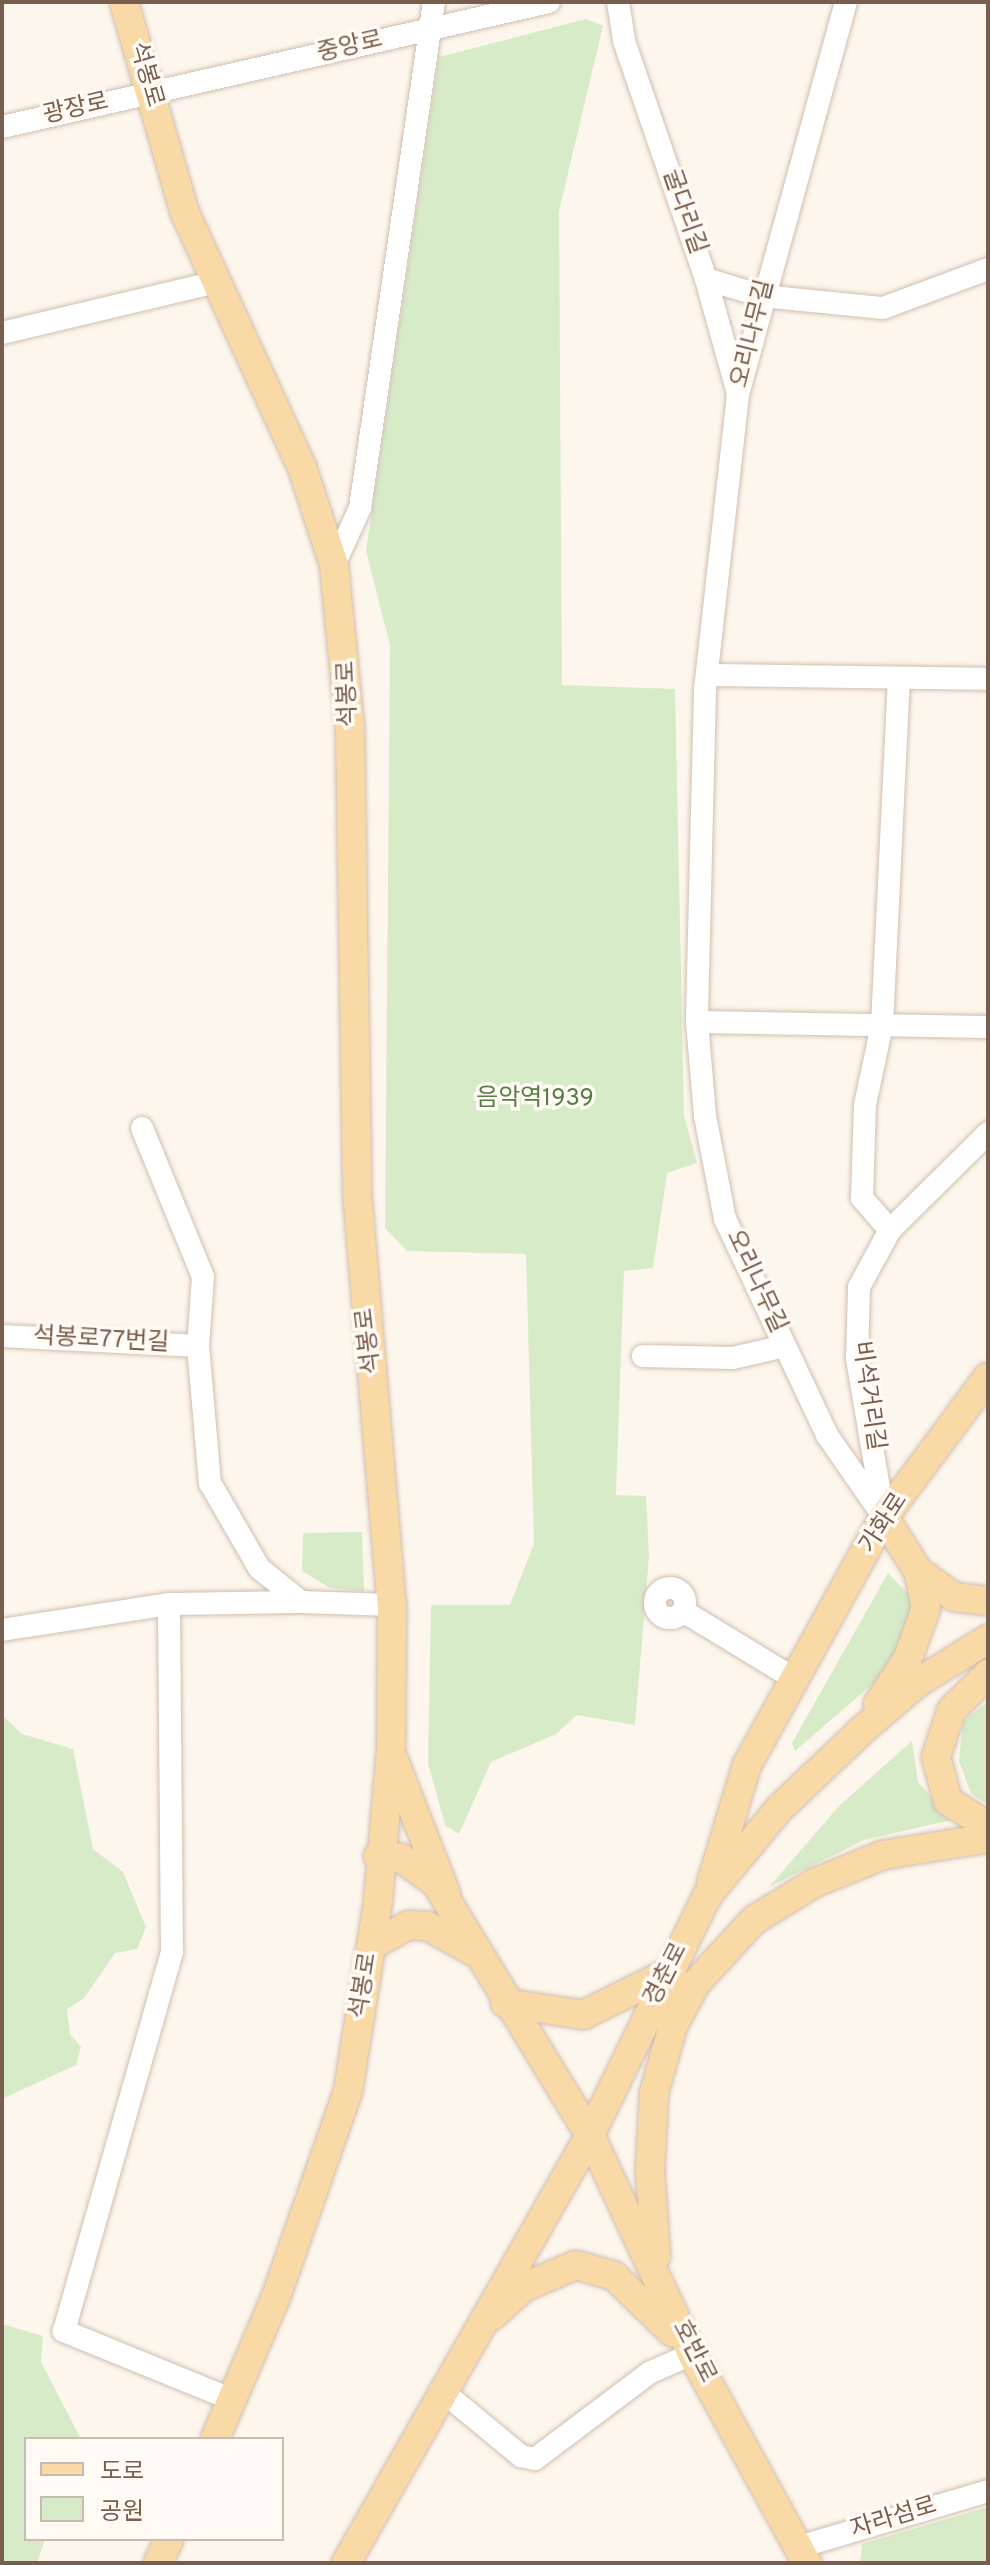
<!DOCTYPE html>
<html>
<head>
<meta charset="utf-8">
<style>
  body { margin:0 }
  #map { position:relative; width:990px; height:2565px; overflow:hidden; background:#fdf6ec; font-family:Overpass,"Noto Sans KR",sans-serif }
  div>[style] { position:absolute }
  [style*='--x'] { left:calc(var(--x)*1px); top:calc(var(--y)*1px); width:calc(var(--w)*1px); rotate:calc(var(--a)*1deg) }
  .green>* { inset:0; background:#d7ebc9 }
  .roads { filter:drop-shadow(0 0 2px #d0beb0) drop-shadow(0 0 2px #d0beb0) }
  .minor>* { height:22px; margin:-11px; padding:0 11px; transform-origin:11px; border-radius:11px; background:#fff }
  .minor>.ring { margin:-11px; padding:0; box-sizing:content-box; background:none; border:22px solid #fff; border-radius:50% }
  .major>* { height:28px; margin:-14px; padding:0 14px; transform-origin:14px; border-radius:14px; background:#f9d9a6 }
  span { translate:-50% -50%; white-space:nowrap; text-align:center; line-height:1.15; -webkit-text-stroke:7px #fffaf3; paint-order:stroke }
  .street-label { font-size:24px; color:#795d4e }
  .park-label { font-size:24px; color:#567e45 }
  .frame { position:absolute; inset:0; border:4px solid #795d4e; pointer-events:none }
  .legend { position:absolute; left:24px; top:2437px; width:260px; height:104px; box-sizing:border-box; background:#fffaf3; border:2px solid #c9bbb1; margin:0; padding:10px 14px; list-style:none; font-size:24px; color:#795d4e }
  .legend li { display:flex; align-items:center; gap:16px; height:40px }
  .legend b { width:40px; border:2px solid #c9bbb1 }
</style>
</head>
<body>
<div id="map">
  <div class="green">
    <div style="clip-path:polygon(586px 19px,603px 26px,559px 211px,562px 685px,675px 689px,684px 1115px,697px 1163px,667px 1173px,653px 1268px,624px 1271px,616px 1495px,646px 1496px,649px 1557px,635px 1725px,577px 1715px,556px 1734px,491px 1762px,459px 1834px,445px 1825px,428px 1763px,431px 1605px,510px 1605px,534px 1544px,526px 1254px,407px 1251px,385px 1228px,390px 645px,366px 551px,439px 57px)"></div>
    <div style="clip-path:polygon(362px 1532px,364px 1591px,330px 1588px,302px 1571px,303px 1533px)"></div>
    <div style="clip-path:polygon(888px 1573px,917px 1603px,890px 1669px,795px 1751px,792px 1743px)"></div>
    <div style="clip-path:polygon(988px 1701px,988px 1805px,971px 1793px,959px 1761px,963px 1722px)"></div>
    <div style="clip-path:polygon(2px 1715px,22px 1734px,73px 1749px,93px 1849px,123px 1872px,146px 1927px,137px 1949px,115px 1953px,84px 1998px,67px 2009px,70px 2034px,81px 2047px,76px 2065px,2px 2099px)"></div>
    <div style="clip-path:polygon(912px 1741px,918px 1782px,952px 1820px,864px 1840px,769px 1887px,839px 1806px)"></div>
    <div style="clip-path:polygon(2px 2324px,43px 2336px,41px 2362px,81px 2439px,26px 2439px,26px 2539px,45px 2539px,37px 2563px,2px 2563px)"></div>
    <div style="clip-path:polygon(988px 2507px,988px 2563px,860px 2563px,862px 2544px)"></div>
  </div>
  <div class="roads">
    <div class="minor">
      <div style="--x:618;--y:2;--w:39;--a:81"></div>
      <div style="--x:624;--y:41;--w:252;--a:71"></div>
      <div style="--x:706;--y:279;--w:59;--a:16.9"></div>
      <div style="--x:762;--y:296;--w:122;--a:5.7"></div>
      <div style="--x:883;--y:308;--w:112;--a:-20.4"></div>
      <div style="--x:846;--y:2;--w:408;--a:105.4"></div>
      <div style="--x:738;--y:395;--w:296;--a:96.4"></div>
      <div style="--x:705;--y:689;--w:333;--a:91.4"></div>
      <div style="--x:697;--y:1022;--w:94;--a:85.1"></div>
      <div style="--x:705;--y:1116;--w:105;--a:79"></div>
      <div style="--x:725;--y:1219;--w:239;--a:64.7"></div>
      <div style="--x:827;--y:1435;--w:100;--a:55.2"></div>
      <div style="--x:2;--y:127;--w:561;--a:-12.87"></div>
      <div style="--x:706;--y:279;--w:115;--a:74.4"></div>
      <div style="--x:2;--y:333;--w:220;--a:-13.4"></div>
      <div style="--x:334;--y:565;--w:63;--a:-65.5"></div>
      <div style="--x:360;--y:508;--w:511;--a:-81.68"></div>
      <div style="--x:707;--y:675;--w:281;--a:0.8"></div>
      <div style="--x:697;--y:1022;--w:291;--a:1"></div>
      <div style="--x:142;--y:1128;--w:161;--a:67.7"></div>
      <div style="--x:203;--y:1277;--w:69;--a:94.1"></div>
      <div style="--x:890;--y:1230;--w:43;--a:-131.2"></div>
      <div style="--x:862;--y:1198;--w:93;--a:-88.2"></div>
      <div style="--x:865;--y:1105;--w:82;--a:-78"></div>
      <div style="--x:882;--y:1025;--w:347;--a:-87.2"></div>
      <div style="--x:2;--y:1336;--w:196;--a:2.9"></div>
      <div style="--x:198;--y:1346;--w:138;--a:85"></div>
      <div style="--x:210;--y:1483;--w:98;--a:60"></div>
      <div style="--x:259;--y:1568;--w:54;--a:39"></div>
      <div style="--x:301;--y:1602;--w:91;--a:1.9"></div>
      <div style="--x:643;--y:1356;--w:90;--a:1.3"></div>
      <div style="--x:733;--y:1358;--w:53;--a:-13"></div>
      <div style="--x:883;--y:1511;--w:154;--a:-99.7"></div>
      <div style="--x:857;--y:1359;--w:72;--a:-88.4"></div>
      <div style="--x:859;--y:1287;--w:65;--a:-61.5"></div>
      <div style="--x:890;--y:1230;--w:138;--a:-44.7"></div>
      <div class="ring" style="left:655px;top:1588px;width:8px;height:8px"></div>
      <div style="--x:683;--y:1611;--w:131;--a:31.3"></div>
      <div style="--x:2;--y:1630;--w:169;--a:-8.8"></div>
      <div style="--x:441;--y:2390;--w:104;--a:39.5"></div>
      <div style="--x:521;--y:2456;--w:14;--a:12"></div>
      <div style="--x:535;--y:2459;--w:143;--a:-37"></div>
      <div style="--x:649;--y:2373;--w:47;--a:-23.8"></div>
      <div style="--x:233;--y:2400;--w:183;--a:-157.8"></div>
      <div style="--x:64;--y:2331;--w:394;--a:-74.1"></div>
      <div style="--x:172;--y:1952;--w:348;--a:-90.5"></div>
      <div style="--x:169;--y:1604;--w:132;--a:-0.9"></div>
      <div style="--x:799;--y:2547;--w:197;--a:-16.5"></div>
    </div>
    <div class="major">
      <div style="--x:124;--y:2;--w:220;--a:73.9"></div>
      <div style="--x:185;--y:213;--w:280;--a:65.3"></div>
      <div style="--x:302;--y:467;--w:103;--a:71.9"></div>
      <div style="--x:334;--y:565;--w:165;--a:84.4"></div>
      <div style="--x:350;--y:729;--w:463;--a:89.1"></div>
      <div style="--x:357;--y:1192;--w:414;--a:85.2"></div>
      <div style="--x:392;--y:1605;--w:145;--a:90.4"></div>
      <div style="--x:391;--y:1750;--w:153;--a:94.9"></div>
      <div style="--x:378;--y:1902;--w:191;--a:99"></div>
      <div style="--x:348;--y:2091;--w:220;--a:109.3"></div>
      <div style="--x:275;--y:2299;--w:152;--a:113.2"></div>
      <div style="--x:918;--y:1571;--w:44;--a:35.8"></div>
      <div style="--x:954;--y:1597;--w:34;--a:7"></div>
      <div style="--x:988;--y:1674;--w:52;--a:135"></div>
      <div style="--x:951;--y:1711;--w:48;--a:108.1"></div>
      <div style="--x:936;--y:1757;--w:46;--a:74.7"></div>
      <div style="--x:948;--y:1801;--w:47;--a:32"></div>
      <div style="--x:878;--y:1704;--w:55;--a:-56.9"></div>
      <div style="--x:908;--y:1658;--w:53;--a:-70.2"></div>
      <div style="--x:926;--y:1608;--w:38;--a:-102"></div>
      <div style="--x:918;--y:1571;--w:64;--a:-122.2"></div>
      <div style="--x:393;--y:1758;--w:146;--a:68.7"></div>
      <div style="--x:378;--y:1856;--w:23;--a:5"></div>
      <div style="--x:401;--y:1858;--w:43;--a:35.5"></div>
      <div style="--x:436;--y:1883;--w:295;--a:58.6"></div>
      <div style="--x:590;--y:2135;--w:242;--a:65"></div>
      <div style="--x:692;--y:2354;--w:239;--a:61.2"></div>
      <div style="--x:711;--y:1884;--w:124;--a:-73.2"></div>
      <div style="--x:747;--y:1765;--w:283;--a:-61.1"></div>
      <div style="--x:884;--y:1517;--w:174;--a:-53.4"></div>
      <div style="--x:372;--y:1945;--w:42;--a:-28.4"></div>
      <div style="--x:409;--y:1925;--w:19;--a:3"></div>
      <div style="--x:428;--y:1926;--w:53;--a:29.5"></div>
      <div style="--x:505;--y:2003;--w:79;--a:8.7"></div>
      <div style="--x:583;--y:2015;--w:99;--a:-26.3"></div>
      <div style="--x:656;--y:2256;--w:85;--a:-94"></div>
      <div style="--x:650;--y:2171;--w:78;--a:-87.1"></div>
      <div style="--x:654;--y:2093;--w:70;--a:-74.2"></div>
      <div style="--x:673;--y:2026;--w:49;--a:-61.9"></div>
      <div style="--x:696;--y:1983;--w:86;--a:-47.4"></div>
      <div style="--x:754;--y:1920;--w:70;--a:-31.7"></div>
      <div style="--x:814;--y:1883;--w:74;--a:-22.1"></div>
      <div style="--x:883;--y:1855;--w:106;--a:-9.2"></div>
      <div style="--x:492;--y:2316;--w:43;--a:-42.2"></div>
      <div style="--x:524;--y:2287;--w:56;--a:-22.9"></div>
      <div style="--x:576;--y:2265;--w:40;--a:16"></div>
      <div style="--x:614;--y:2276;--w:81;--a:44"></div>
      <div style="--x:158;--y:2563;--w:26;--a:-65"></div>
      <div style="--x:346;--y:2563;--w:493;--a:-60.3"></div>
      <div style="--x:590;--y:2135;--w:266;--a:-63.9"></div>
      <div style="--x:707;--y:1896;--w:113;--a:-50.4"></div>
      <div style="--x:779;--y:1809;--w:112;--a:-43.5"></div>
      <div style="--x:860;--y:1732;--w:75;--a:-40.7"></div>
      <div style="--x:917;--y:1683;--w:84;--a:-31.8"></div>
    </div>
  </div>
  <div class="street-label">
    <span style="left:350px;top:48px;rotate:-13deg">중앙로</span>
    <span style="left:145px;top:75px;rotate:74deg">석봉로</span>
    <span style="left:76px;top:110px;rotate:-13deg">광장로</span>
    <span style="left:683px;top:212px;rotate:71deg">굴다리길</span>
    <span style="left:754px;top:334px;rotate:-76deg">오리나무길</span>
    <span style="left:349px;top:694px;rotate:-92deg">석봉로</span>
    <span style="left:755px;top:1282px;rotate:65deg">오리나무길</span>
    <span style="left:101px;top:1341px;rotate:3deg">석봉로77번길</span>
    <span style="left:370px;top:1341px;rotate:-97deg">석봉로</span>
    <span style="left:867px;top:1396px;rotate:82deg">비석거리길</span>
    <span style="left:885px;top:1524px;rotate:-57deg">가화로</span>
    <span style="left:667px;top:1975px;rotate:-63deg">경춘로</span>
    <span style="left:365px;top:1986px;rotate:-81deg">석봉로</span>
    <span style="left:693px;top:2352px;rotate:63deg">호반로</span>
    <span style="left:894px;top:2519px;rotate:-17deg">자라섬로</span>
  </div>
  <div class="park-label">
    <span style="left:535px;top:1100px">음악역1939</span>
  </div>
  <div class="frame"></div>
  <ul class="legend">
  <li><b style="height:10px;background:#f9d9a6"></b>도로</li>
  <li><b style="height:22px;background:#d7ebc9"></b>공원</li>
  </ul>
</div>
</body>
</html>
